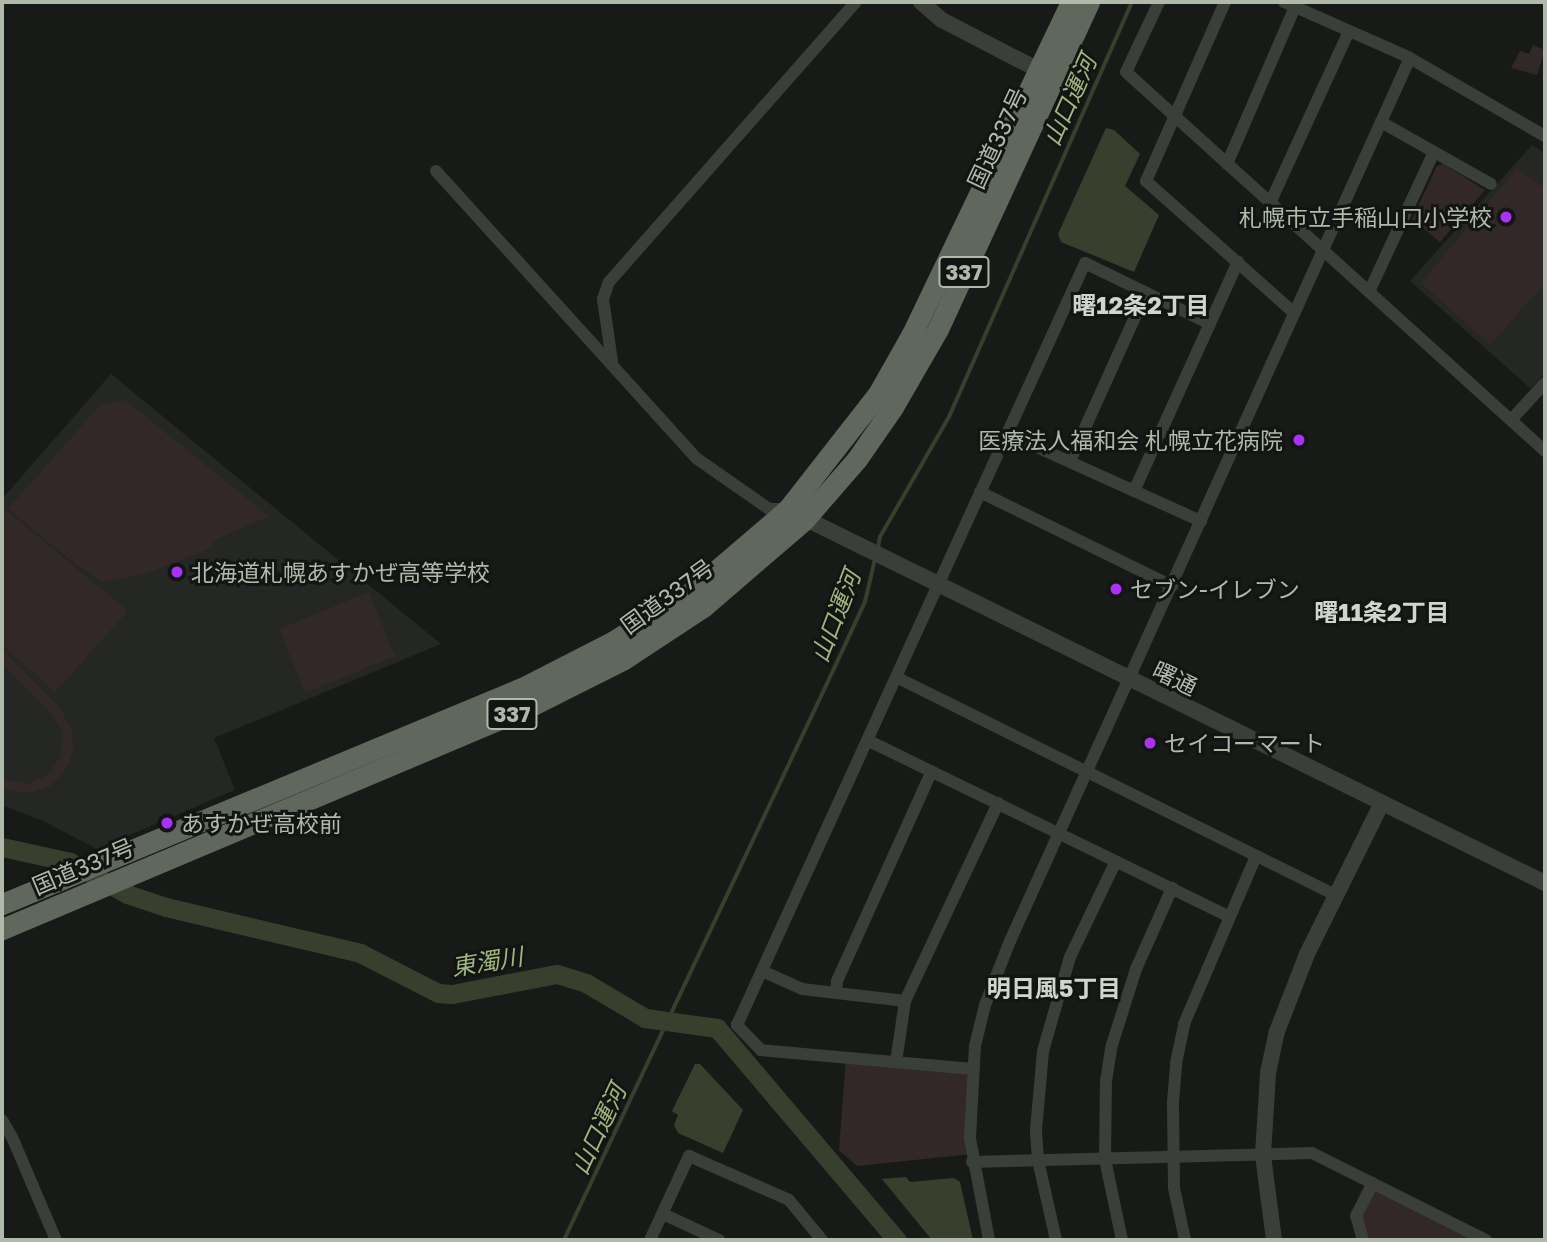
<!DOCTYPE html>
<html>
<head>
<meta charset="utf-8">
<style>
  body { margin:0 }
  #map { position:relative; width:1547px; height:1242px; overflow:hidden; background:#181a18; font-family:"Golos Text","Noto Sans JP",sans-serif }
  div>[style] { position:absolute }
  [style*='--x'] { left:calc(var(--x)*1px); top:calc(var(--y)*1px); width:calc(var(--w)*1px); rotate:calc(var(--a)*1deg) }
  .built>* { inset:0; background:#242724 }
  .green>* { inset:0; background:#332828 }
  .water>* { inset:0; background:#383f2d }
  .stream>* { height:3.5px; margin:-1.75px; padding:0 1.75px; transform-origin:1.75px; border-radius:1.75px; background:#383f2d }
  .river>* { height:19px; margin:-9.5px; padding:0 9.5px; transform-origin:9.5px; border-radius:9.5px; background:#383f2d }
  .minor>* { height:12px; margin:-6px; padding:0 6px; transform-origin:6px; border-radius:6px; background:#3a3f39 }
  .tertiary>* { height:16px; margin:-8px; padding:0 8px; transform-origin:8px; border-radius:8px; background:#3a3f39 }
  .trunk>* { height:21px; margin:-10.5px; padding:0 10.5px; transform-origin:10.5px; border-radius:10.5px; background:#60685d }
  .dots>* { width:19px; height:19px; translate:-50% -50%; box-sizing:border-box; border:4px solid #131513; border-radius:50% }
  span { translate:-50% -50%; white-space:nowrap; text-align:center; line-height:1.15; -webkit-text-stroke:6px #131513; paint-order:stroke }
  .shield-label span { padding:2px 5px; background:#131513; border:2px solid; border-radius:5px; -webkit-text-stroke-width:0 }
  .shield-label { font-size:21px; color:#b0baaa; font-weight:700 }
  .street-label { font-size:23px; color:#b0baaa }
  .poi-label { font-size:23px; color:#b0baaa }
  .right { translate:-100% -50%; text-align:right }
  .left { translate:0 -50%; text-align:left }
  .water-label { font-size:24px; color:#a0b680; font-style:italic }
  .neighbourhood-label { font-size:24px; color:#cfd6cb; font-weight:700 }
  .frame { position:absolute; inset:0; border:4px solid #b0baaa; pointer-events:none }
</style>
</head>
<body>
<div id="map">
  <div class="built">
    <div style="clip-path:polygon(1532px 145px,1545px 153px,1545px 373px,1531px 389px,1410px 281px)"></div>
    <div style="clip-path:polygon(111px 374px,441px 644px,214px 738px,235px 790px,97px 849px,43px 821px,2px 805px,2px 499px)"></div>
  </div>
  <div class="green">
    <div style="clip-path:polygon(1533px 45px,1545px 50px,1537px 75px,1511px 68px,1520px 51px,1529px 54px)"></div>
    <div style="clip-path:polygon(1443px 164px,1485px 190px,1440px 242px,1412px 219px,1437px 166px)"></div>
    <div style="clip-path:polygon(1517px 168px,1545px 188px,1545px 283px,1490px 345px,1421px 283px)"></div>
    <div style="clip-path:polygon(125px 400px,269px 516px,212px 541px,214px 547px,145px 574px,103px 582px,78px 566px,8px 509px,100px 405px)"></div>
    <div style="clip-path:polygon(6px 510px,128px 611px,55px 692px,2px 645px,2px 515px)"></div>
    <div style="clip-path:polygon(369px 592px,395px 656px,305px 693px,279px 629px)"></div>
    <div style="clip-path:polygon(2px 649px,60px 708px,72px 731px,73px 752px,65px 771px,50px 786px,30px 793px,2px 789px,2px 779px,27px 784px,48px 775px,61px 756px,63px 733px,54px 717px,2px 664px)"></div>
    <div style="clip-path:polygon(846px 1057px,973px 1069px,972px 1154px,857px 1166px,839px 1150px)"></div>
    <div style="clip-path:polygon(1373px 1183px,1486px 1240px,1363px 1240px,1356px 1216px)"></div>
  </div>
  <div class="water">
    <div style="clip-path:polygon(1106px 128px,1114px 130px,1140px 154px,1125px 186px,1159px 215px,1134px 272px,1061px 242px,1058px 234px)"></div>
    <div style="clip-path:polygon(695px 1064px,700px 1064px,743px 1110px,723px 1153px,678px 1133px,674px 1125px,678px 1115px,672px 1111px)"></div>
    <div style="clip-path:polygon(906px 1177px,910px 1182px,954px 1178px,960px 1182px,973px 1240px,932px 1240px,882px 1179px)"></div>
  </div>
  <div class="stream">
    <div style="--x:878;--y:548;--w:11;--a:-80"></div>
    <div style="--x:880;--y:537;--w:138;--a:-60.1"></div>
    <div style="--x:949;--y:417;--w:454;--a:-66.2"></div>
    <div style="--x:564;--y:1240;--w:629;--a:-64.7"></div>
    <div style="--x:833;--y:671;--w:76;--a:-65.1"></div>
    <div style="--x:865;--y:602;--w:44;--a:-76.9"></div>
  </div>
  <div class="river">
    <div style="--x:2;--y:847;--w:70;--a:12.4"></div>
    <div style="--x:70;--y:862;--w:65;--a:29.3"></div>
    <div style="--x:127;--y:894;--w:41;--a:18.4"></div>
    <div style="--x:166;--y:907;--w:199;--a:13.3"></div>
    <div style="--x:360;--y:953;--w:88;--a:27.1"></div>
    <div style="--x:438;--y:993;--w:14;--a:4"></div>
    <div style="--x:452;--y:994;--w:107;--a:-10.8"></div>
    <div style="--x:557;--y:974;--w:30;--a:17"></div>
    <div style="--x:586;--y:983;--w:69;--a:30.7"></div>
    <div style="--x:645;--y:1018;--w:73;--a:7.9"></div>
    <div style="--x:717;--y:1028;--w:278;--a:49.7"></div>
  </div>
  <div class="minor">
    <div style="--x:1159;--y:2;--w:77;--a:115.2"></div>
    <div style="--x:1126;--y:72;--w:565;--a:42.13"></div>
    <div style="--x:1225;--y:2;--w:196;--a:113.8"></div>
    <div style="--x:1146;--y:181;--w:198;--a:41.7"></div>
    <div style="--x:1284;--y:2;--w:136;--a:23.9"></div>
    <div style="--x:1408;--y:57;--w:158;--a:30"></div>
    <div style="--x:1381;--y:122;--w:126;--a:29.4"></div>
    <div style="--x:1227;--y:164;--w:171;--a:-66.6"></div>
    <div style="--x:436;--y:171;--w:387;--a:47.8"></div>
    <div style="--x:696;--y:458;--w:89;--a:34.9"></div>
    <div style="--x:769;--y:509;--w:19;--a:0"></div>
    <div style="--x:1270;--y:203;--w:189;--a:-65.3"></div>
    <div style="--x:1369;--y:292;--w:154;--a:-65.1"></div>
    <div style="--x:612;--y:361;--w:63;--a:-98.3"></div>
    <div style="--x:603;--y:299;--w:18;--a:-71"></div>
    <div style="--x:609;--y:282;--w:373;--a:-48.6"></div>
    <div style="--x:1511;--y:420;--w:50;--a:-47.4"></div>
    <div style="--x:1008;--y:434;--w:212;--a:24.3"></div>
    <div style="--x:1070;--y:461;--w:184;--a:-65.7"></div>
    <div style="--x:1134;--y:491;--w:252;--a:-65.6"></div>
    <div style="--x:980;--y:492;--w:214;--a:26.1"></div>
    <div style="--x:898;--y:678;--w:488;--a:26.4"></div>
    <div style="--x:869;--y:741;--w:399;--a:26"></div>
    <div style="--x:762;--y:971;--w:44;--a:24.2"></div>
    <div style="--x:802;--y:989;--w:104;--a:6.6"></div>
    <div style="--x:836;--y:993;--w:12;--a:-85"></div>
    <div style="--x:837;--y:981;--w:230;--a:-65.7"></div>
    <div style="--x:896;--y:1062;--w:62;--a:-81.6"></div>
    <div style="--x:905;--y:1001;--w:219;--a:-64.8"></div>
    <div style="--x:973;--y:1069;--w:213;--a:-174.9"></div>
    <div style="--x:761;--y:1050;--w:35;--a:-134"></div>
    <div style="--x:737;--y:1025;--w:838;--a:-65.45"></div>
    <div style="--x:1085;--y:263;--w:139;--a:26"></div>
    <div style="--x:2;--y:1120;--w:20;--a:60"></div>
    <div style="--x:12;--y:1137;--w:112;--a:66.9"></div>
    <div style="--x:972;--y:1162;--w:340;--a:-1.5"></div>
    <div style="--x:1312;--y:1153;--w:195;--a:26.6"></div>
    <div style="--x:663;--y:1214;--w:62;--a:24.9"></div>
    <div style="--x:650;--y:1240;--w:93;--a:-65.1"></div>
    <div style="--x:689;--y:1156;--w:109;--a:23.7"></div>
    <div style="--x:789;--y:1200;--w:52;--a:50.5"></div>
    <div style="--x:989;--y:1240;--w:104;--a:-100.6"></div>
    <div style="--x:970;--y:1138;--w:92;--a:-86.9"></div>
    <div style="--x:975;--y:1046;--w:42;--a:-76.3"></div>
    <div style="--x:985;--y:1005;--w:69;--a:-68.7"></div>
    <div style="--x:1010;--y:941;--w:969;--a:-65.63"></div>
    <div style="--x:1056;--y:1240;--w:82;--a:-102.7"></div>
    <div style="--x:1038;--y:1160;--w:30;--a:-94"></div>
    <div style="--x:1036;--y:1130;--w:79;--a:-84.9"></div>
    <div style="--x:1043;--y:1051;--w:98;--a:-74"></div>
    <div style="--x:1070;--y:957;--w:106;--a:-64.4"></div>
    <div style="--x:1122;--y:1240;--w:83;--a:-101.9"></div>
    <div style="--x:1105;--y:1159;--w:78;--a:-89.3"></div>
    <div style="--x:1106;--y:1081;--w:36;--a:-81"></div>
    <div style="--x:1112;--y:1045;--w:80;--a:-72.5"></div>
    <div style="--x:1136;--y:969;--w:89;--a:-66"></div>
    <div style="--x:1185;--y:1240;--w:53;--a:-101.9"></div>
    <div style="--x:1174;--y:1188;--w:87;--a:-90.7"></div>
    <div style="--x:1173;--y:1101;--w:38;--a:-85"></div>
    <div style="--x:1176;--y:1063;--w:40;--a:-78"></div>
    <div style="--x:1184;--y:1024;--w:183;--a:-66.8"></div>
    <div style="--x:1363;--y:1240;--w:25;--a:-106"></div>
    <div style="--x:1356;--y:1216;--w:37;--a:-63"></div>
  </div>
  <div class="tertiary">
    <div style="--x:921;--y:2;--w:28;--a:41"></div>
    <div style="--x:942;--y:20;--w:119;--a:27.4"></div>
    <div style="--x:796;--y:514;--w:835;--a:26.23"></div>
    <div style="--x:1274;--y:1240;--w:86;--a:-97.4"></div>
    <div style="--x:1263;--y:1155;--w:82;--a:-86.5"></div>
    <div style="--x:1268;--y:1073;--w:40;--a:-78"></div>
    <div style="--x:1276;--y:1034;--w:86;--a:-68.8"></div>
    <div style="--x:1307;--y:954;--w:166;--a:-63.6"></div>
  </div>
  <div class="trunk">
    <div style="--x:2;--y:904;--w:563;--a:-22.56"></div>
    <div style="--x:522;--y:688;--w:103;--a:-27.1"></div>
    <div style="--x:614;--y:641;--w:90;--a:-32.3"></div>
    <div style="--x:690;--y:593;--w:129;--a:-40.6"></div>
    <div style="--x:788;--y:509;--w:146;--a:-52"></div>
    <div style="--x:878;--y:394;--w:69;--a:-60.5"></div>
    <div style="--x:912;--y:334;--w:368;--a:-64.4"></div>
    <div style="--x:2;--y:929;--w:576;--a:-22.87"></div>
    <div style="--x:533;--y:705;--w:102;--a:-26.8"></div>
    <div style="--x:624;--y:659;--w:95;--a:-33.4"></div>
    <div style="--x:703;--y:607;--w:133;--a:-40.7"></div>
    <div style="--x:804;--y:520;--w:81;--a:-49"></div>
    <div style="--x:857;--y:459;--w:63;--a:-55.3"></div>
    <div style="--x:893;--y:407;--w:90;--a:-60"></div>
    <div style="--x:938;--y:329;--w:360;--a:-65.2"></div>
  </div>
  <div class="dots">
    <div style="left:1506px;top:217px;background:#ab31f9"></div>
    <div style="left:1299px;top:440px;background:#ab31f9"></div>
    <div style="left:177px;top:572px;background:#ab31f9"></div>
    <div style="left:1116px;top:589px;background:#ab31f9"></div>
    <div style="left:1150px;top:743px;background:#ab31f9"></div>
    <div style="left:167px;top:823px;background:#ab31f9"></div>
  </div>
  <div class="shield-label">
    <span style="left:964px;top:272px">337</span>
    <span style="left:512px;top:714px">337</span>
  </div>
  <div class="street-label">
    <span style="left:997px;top:138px;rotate:-65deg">国道337号</span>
    <span style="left:667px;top:596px;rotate:-36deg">国道337号</span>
    <span style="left:1175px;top:678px;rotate:26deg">曙通</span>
    <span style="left:83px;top:866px;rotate:-23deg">国道337号</span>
  </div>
  <div class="poi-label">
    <span class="right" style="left:1492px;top:217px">札幌市立手稲山口小学校</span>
    <span class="right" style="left:1283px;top:440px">医療法人福和会 札幌立花病院</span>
    <span class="left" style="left:191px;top:572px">北海道札幌あすかぜ高等学校</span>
    <span class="left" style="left:1130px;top:589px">セブン-イレブン</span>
    <span class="left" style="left:1164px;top:743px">セイコーマート</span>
    <span class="left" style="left:181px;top:823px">あすかぜ高校前</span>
  </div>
  <div class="water-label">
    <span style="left:1069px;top:100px;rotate:-66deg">山口運河</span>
    <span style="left:835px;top:616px;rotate:-69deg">山口運河</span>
    <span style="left:487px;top:961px;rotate:-9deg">東濁川</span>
    <span style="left:598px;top:1129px;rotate:-65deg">山口運河</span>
  </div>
  <div class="neighbourhood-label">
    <span style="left:1141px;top:305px">曙12条2丁目</span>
    <span style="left:1382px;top:612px">曙11条2丁目</span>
    <span style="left:1054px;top:988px">明日風5丁目</span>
  </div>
  <div class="frame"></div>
</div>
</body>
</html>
